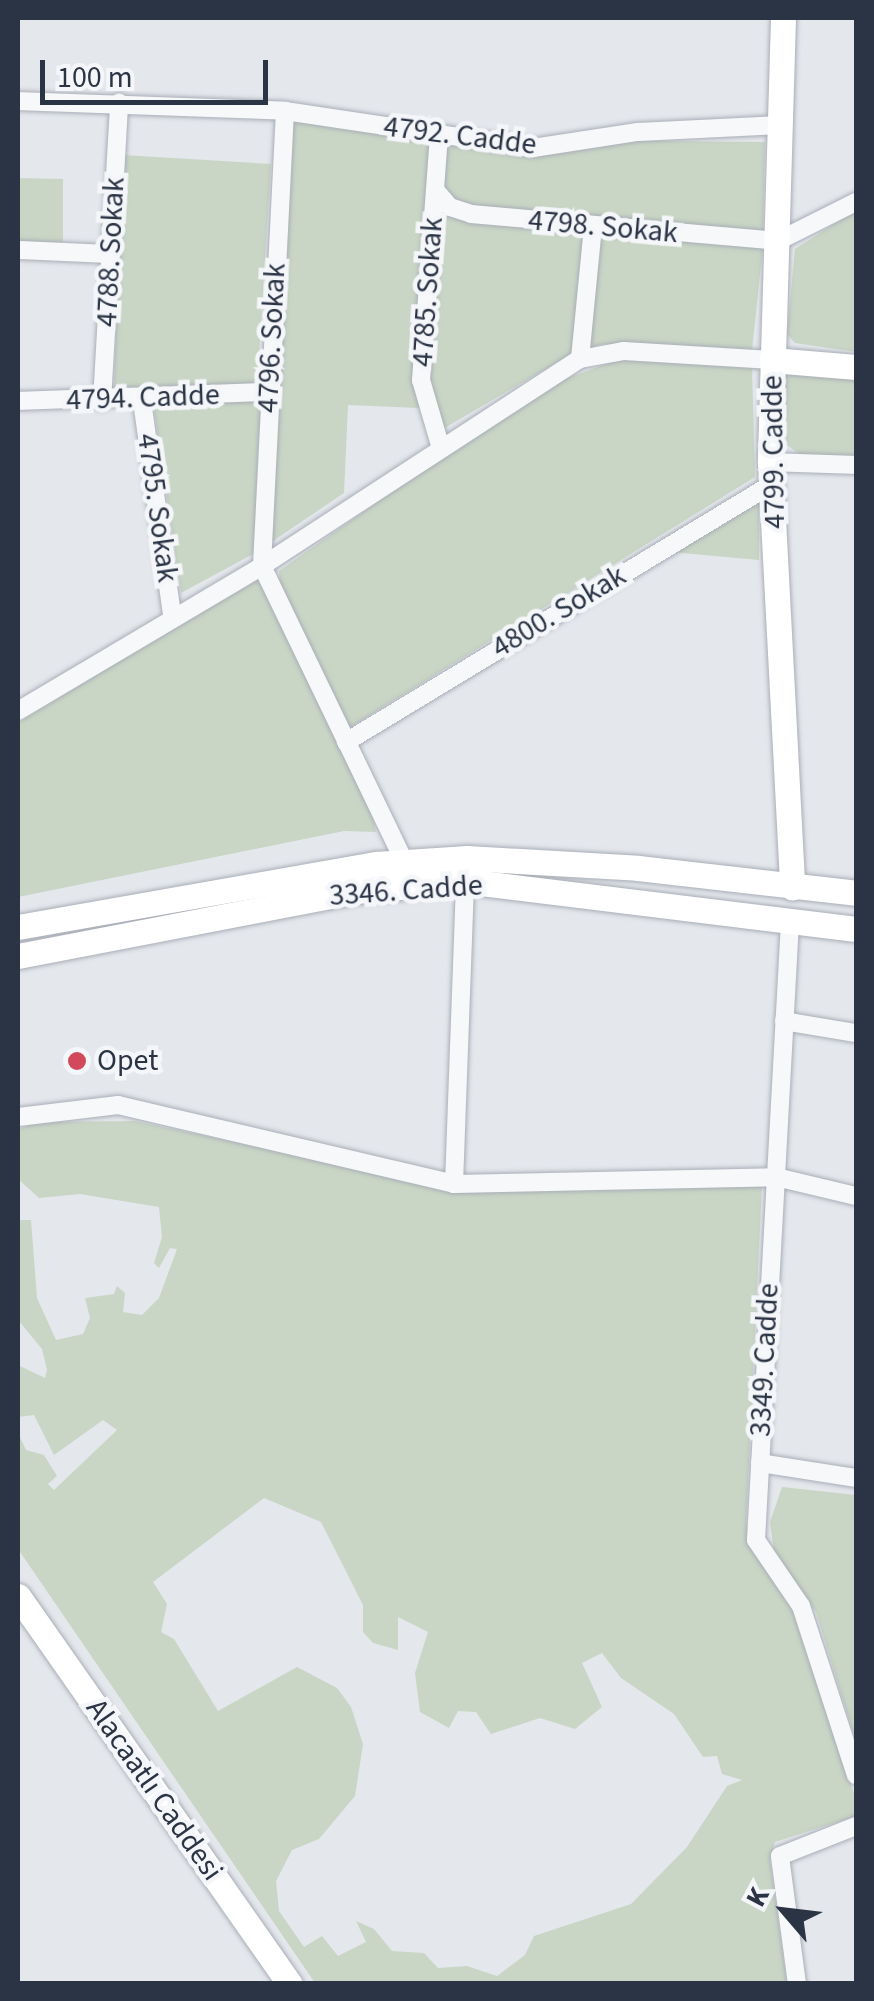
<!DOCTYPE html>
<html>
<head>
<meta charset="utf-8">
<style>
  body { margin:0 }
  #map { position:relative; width:874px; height:2001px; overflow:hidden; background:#e4e7ec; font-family:"Source Sans 3",sans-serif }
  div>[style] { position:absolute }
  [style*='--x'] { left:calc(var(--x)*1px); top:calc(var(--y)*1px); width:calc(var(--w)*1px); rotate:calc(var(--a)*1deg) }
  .green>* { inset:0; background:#c9d6c5 }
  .roads { filter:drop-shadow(0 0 2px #a9aeb7) drop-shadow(0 0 2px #a9aeb7) }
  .street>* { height:18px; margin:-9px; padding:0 9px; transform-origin:9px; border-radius:9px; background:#f7f8fa }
  .secondary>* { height:25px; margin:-12.5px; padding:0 12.5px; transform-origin:12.5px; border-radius:12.5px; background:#fff }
  .dots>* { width:28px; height:28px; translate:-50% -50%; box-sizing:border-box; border:5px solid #f4f6f9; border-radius:50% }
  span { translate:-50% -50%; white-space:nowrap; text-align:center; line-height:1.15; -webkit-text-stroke:9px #f4f6f9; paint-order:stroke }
  .street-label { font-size:30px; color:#2b3445 }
  .poi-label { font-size:30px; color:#2b3445 }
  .left { translate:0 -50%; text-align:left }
  .frame { position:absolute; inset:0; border:20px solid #2b3445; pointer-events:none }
  .north { position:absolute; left:734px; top:1861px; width:100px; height:100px; -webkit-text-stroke:8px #f4f6f9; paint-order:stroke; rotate:298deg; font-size:28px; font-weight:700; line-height:40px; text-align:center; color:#2b3445 }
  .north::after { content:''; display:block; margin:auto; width:35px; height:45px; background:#2b3445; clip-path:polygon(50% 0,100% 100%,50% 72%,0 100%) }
  .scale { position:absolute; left:40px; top:60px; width:228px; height:45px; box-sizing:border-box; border:5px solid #2b3445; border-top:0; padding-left:12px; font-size:30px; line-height:35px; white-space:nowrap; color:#2b3445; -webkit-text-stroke:8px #f4f6f9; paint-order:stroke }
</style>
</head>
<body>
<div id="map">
  <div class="green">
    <div style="clip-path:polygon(294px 119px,435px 139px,417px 320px,419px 408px,348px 405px,344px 493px,270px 543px,284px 183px)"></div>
    <div style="clip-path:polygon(446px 139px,765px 142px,763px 230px,464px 209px,441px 188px)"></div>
    <div style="clip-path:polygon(123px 155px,271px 164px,257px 386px,114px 387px)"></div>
    <div style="clip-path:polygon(18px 178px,63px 179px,63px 244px,18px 243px)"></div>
    <div style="clip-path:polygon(438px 204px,459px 217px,584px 233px,578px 350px,441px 430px,427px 383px)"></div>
    <div style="clip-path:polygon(856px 210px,856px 352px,795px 343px,787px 334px,795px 249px)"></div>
    <div style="clip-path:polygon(598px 233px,763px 246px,752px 351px,603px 344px,584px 350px)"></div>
    <div style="clip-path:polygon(617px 360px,724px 360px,752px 367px,755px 477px,349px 728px,280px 587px,279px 571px,540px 388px)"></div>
    <div style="clip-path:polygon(787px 374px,856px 376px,856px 460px,806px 459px,787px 445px,781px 379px)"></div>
    <div style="clip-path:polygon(261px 398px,255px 553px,181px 593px,154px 408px)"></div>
    <div style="clip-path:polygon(759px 499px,759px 560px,671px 552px)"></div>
    <div style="clip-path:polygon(256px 576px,371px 808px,376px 832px,344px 831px,18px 897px,18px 723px)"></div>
    <div style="clip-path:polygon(evenodd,135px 1121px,450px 1188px,762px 1185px,746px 1523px,753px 1548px,796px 1611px,856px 1800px,856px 1816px,775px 1842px,770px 1861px,787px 1983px,315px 1983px,18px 1549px,18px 1433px,26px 1450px,44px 1455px,57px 1476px,48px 1484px,54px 1490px,117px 1430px,103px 1420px,54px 1455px,34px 1415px,18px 1417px,18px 1365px,45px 1378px,47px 1370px,42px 1349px,18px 1320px,18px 1220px,31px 1220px,37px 1298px,56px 1340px,83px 1334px,90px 1318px,85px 1298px,114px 1294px,117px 1286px,125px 1293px,123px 1312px,142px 1315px,159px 1298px,177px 1249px,170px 1248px,159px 1268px,154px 1263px,162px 1237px,159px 1207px,80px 1194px,39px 1198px,18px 1179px,18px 1129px,41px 1122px,135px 1121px,264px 1498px,321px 1522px,363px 1605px,363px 1632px,373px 1643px,398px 1650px,398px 1617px,428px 1632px,415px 1673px,420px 1712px,449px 1728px,458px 1711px,476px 1712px,491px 1734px,540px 1718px,575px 1729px,602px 1707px,582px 1663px,602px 1653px,621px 1678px,674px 1714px,703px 1757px,717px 1756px,722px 1774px,742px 1780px,727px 1786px,687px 1847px,631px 1904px,534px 1936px,525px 1955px,497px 1976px,467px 1966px,438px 1968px,424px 1953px,392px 1951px,374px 1929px,356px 1921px,366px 1942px,338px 1956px,322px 1936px,304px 1947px,279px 1911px,276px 1881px,292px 1850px,319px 1839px,355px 1796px,363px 1744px,351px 1707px,337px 1688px,297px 1667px,218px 1711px,174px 1639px,161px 1632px,167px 1604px,153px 1582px,264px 1498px)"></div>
    <div style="clip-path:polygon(782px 1487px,856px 1495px,856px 1742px,816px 1612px,775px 1559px,770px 1522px)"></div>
  </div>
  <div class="roads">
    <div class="street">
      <div style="--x:18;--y:101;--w:267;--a:2.1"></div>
      <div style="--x:285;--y:111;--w:251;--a:8.5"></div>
      <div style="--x:533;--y:148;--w:106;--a:-8.7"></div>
      <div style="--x:638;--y:132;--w:143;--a:-2.8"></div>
      <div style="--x:285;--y:111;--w:456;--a:92.9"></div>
      <div style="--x:262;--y:566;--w:327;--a:64.3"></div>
      <div style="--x:439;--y:135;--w:246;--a:94.2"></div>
      <div style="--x:421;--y:380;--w:68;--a:73.7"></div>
      <div style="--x:436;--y:191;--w:21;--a:49"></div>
      <div style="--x:450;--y:207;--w:22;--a:18"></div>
      <div style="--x:471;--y:214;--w:308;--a:5"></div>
      <div style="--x:778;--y:241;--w:87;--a:-26.6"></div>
      <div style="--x:18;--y:250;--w:93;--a:2.5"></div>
      <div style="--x:580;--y:359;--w:133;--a:-84.4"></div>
      <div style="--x:18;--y:401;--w:250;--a:-2.1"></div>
      <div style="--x:102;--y:401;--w:299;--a:-86.7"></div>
      <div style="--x:142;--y:401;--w:215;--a:82"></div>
      <div style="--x:770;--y:462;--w:86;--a:2"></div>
      <div style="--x:18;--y:711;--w:284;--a:-30.7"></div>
      <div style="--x:262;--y:566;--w:379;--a:-33.1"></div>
      <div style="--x:580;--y:359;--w:45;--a:-10.3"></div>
      <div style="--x:624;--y:351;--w:148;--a:3.5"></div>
      <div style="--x:346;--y:742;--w:499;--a:-31.2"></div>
      <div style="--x:790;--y:922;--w:619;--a:93.15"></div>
      <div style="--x:756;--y:1540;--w:80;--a:55.7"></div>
      <div style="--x:801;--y:1606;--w:178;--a:72"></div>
      <div style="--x:784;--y:1021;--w:73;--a:9.5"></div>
      <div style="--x:18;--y:1117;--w:101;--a:-6.8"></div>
      <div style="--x:118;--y:1105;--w:345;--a:13.2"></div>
      <div style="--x:454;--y:1184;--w:322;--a:-1.2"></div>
      <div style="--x:776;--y:1177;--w:82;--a:13.4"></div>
      <div style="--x:454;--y:1184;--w:303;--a:-87.9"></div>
      <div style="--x:760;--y:1463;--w:97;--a:8.9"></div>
      <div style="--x:797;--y:1984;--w:129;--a:-97.6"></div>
      <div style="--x:780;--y:1856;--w:82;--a:-21.5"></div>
    </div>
    <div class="secondary">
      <div style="--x:783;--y:18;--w:444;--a:91.7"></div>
      <div style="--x:770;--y:462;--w:426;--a:87"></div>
      <div style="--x:772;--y:360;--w:84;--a:4.8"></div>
      <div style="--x:18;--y:927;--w:364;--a:-10"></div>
      <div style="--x:376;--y:864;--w:91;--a:-3.8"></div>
      <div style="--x:467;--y:858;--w:171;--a:3.3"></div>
      <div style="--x:638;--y:868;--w:219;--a:6.5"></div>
      <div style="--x:18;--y:956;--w:343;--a:-10.9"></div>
      <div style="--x:355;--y:891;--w:110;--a:-5.2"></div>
      <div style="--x:465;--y:881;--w:394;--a:7"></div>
      <div style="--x:18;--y:1596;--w:474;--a:55"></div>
    </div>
  </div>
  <div class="dots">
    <div style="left:77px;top:1061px;background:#d1495b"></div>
  </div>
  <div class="street-label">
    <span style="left:460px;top:136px;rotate:7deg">4792. Cadde</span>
    <span style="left:603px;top:227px;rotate:5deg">4798. Sokak</span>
    <span style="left:111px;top:252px;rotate:-87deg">4788. Sokak</span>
    <span style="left:428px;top:292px;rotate:-86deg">4785. Sokak</span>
    <span style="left:272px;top:338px;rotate:-87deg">4796. Sokak</span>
    <span style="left:143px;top:398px;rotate:-2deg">4794. Cadde</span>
    <span style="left:774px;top:452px;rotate:-91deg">4799. Cadde</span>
    <span style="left:157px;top:508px;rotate:82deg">4795. Sokak</span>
    <span style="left:559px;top:612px;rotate:-31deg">4800. Sokak</span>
    <span style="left:406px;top:891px;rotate:-4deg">3346. Cadde</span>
    <span style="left:765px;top:1360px;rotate:-87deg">3349. Cadde</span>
    <span style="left:154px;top:1790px;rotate:55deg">Alacaatlı Caddesi</span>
  </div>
  <div class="poi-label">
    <span class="left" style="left:97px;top:1061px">Opet</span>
  </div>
  <div class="frame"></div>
  <div class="north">K</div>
  <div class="scale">100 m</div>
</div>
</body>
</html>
